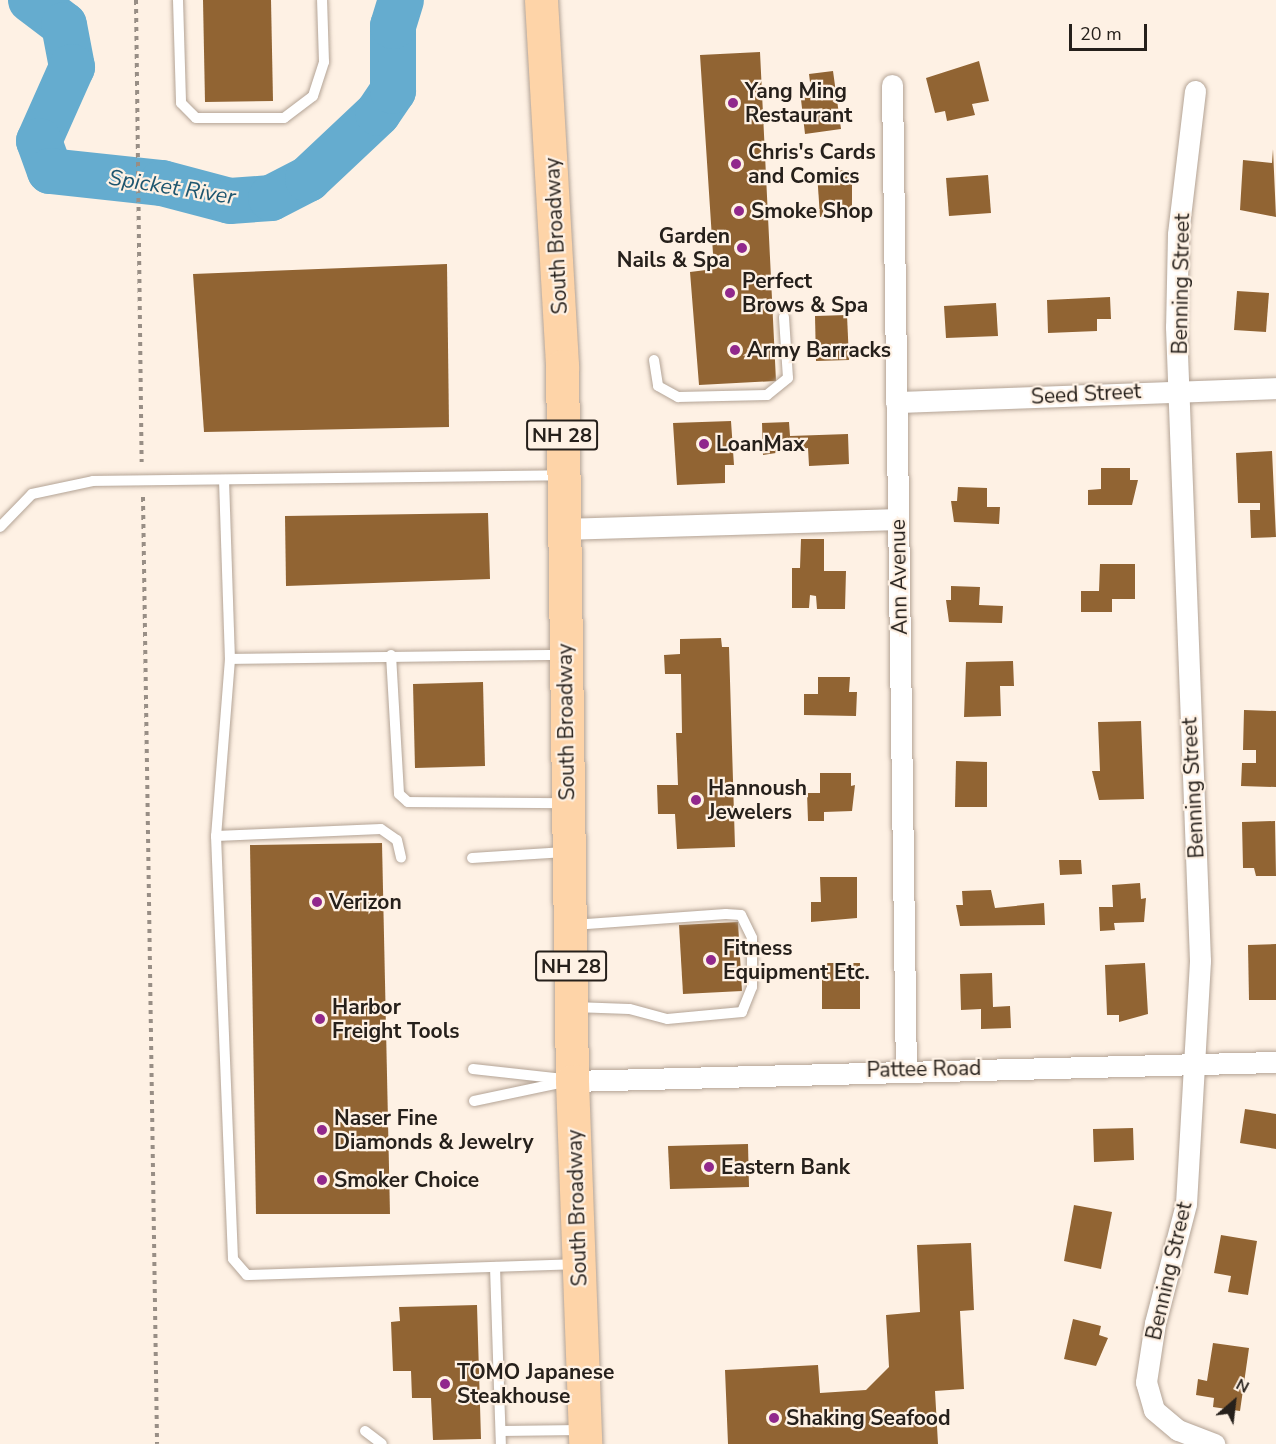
<!DOCTYPE html>
<html>
<head>
<meta charset="utf-8">
<style>
  body { margin:0 }
  #map { position:relative; width:1276px; height:1444px; overflow:hidden; background:#fef1e4; font-family:"Nunito Sans",sans-serif }
  div>[style] { position:absolute }
  [style*='--x'] { left:calc(var(--x)*1px); top:calc(var(--y)*1px); width:calc(var(--w)*1px); rotate:calc(var(--a)*1deg) }
  .river>* { height:46px; margin:-23px; padding:0 23px; transform-origin:23px; border-radius:23px; background:#65accf }
  .building>* { inset:0; background:#916433 }
  .path>* { height:4px; margin-top:-2px; transform-origin:0; background:repeating-linear-gradient(90deg,#988e85 0 4.5px,transparent 0 9px) }
  .roads { filter:drop-shadow(0 0 2px #b3a395) drop-shadow(0 0 2px #b3a395) }
  .service>* { height:10px; margin:-5px; padding:0 5px; transform-origin:5px; border-radius:5px; background:#fff }
  .minor>* { height:21px; margin:-10.5px; padding:0 10.5px; transform-origin:10.5px; border-radius:10.5px; background:#fff }
  .primary>* { height:33px; margin:-16.5px; padding:0 16.5px; transform-origin:16.5px; border-radius:16.5px; background:#fed4a8 }
  .dots>* { width:16px; height:16px; translate:-50% -50%; box-sizing:border-box; border:3px solid #fef1e4; border-radius:50% }
  span { translate:-50% -50%; white-space:nowrap; text-align:center; line-height:1.15; -webkit-text-stroke:4.5px #fef1e4; paint-order:stroke }
  .shield-label span { padding:2px 4px; background:#fef1e4; border:2px solid; border-radius:4px; -webkit-text-stroke-width:0 }
  .shield-label { font-size:20px; color:#26201b; font-weight:700 }
  .poi-label { font-size:21px; color:#26201b; font-weight:700 }
  .left { translate:0 -50%; text-align:left }
  .right { translate:-100% -50%; text-align:right }
  .street-label { font-size:21px; color:#26201b }
  .water-label { font-size:22px; color:#1e566f; font-style:italic }
  .north { position:absolute; left:1204px; top:1372px; width:60px; height:60px; -webkit-text-stroke:4px #fef1e4; paint-order:stroke; rotate:28deg; font-size:16px; font-weight:700; line-height:24px; text-align:center; color:#26201b }
  .north::after { content:''; display:block; margin:auto; width:21px; height:27px; background:#26201b; clip-path:polygon(50% 0,100% 100%,50% 72%,0 100%) }
  .scale { position:absolute; left:1069px; top:24px; width:78px; height:27px; box-sizing:border-box; border:3px solid #26201b; border-top:0; padding-left:8px; font-size:18px; line-height:21px; white-space:nowrap; color:#26201b; -webkit-text-stroke:4px #fef1e4; paint-order:stroke }
</style>
</head>
<body>
<div id="map">
  <div class="river">
    <div style="--x:31;--y:0;--w:41;--a:37.1"></div>
    <div style="--x:64;--y:25;--w:43;--a:79.2"></div>
    <div style="--x:72;--y:67;--w:81;--a:114"></div>
    <div style="--x:39;--y:141;--w:32;--a:70"></div>
    <div style="--x:50;--y:171;--w:113;--a:6.1"></div>
    <div style="--x:162;--y:183;--w:70;--a:14.8"></div>
    <div style="--x:230;--y:201;--w:41;--a:-4.2"></div>
    <div style="--x:271;--y:198;--w:42;--a:-27.2"></div>
    <div style="--x:308;--y:179;--w:96;--a:-43.3"></div>
    <div style="--x:378;--y:113;--w:27;--a:-56"></div>
    <div style="--x:393;--y:91;--w:65;--a:-90"></div>
    <div style="--x:393;--y:26;--w:27;--a:-73"></div>
  </div>
  <div class="building">
    <div style="clip-path:polygon(203px 0,271px 0,273px 101px,205px 102px)"></div>
    <div style="clip-path:polygon(760px 52px,776px 381px,699px 385px,690px 272px,714px 269px,700px 55px)"></div>
    <div style="clip-path:polygon(979px 61px,989px 101px,972px 104px,975px 115px,947px 121px,945px 111px,935px 113px,926px 78px)"></div>
    <div style="clip-path:polygon(833px 71px,841px 129px,805px 134px,800px 91px,811px 90px,809px 74px)"></div>
    <div style="clip-path:polygon(1273px 149px,1276px 217px,1240px 210px,1243px 160px,1272px 163px)"></div>
    <div style="clip-path:polygon(847px 170px,852px 172px,852px 215px,820px 217px,817px 172px)"></div>
    <div style="clip-path:polygon(988px 175px,991px 213px,949px 216px,946px 178px)"></div>
    <div style="clip-path:polygon(447px 264px,449px 427px,204px 432px,193px 274px)"></div>
    <div style="clip-path:polygon(1237px 291px,1269px 293px,1266px 332px,1234px 330px)"></div>
    <div style="clip-path:polygon(1110px 297px,1111px 319px,1097px 319px,1097px 331px,1048px 333px,1047px 300px)"></div>
    <div style="clip-path:polygon(996px 303px,998px 336px,946px 338px,944px 306px)"></div>
    <div style="clip-path:polygon(847px 315px,849px 360px,816px 361px,815px 316px)"></div>
    <div style="clip-path:polygon(731px 421px,734px 465px,725px 465px,725px 483px,677px 485px,673px 423px)"></div>
    <div style="clip-path:polygon(789px 422px,790px 436px,848px 434px,849px 464px,809px 466px,808px 448px,763px 455px,762px 423px)"></div>
    <div style="clip-path:polygon(1272px 451px,1276px 537px,1251px 538px,1250px 510px,1260px 510px,1260px 503px,1238px 503px,1236px 453px)"></div>
    <div style="clip-path:polygon(1101px 468px,1130px 468px,1130px 480px,1138px 480px,1132px 505px,1088px 505px,1088px 490px,1101px 489px)"></div>
    <div style="clip-path:polygon(958px 487px,987px 488px,987px 507px,1000px 507px,999px 524px,954px 522px,951px 501px,957px 501px)"></div>
    <div style="clip-path:polygon(488px 513px,490px 579px,286px 586px,285px 516px)"></div>
    <div style="clip-path:polygon(801px 539px,824px 539px,824px 571px,846px 571px,845px 609px,817px 609px,816px 596px,810px 595px,809px 608px,792px 608px,792px 568px,800px 568px)"></div>
    <div style="clip-path:polygon(1100px 564px,1135px 564px,1135px 599px,1112px 599px,1112px 612px,1081px 612px,1081px 591px,1099px 591px)"></div>
    <div style="clip-path:polygon(951px 586px,980px 587px,979px 605px,1003px 606px,1002px 623px,949px 622px,946px 600px,951px 600px)"></div>
    <div style="clip-path:polygon(721px 638px,722px 647px,729px 647px,735px 847px,677px 849px,675px 814px,658px 814px,657px 785px,678px 785px,676px 733px,682px 733px,681px 674px,665px 674px,664px 655px,680px 654px,680px 639px)"></div>
    <div style="clip-path:polygon(1013px 661px,1014px 686px,1000px 686px,1001px 716px,964px 717px,966px 662px)"></div>
    <div style="clip-path:polygon(818px 677px,850px 677px,849px 692px,857px 692px,856px 716px,804px 715px,804px 694px,818px 694px)"></div>
    <div style="clip-path:polygon(483px 682px,485px 766px,415px 768px,413px 684px)"></div>
    <div style="clip-path:polygon(1244px 710px,1276px 711px,1276px 787px,1241px 786px,1242px 763px,1256px 763px,1256px 750px,1243px 750px)"></div>
    <div style="clip-path:polygon(1141px 721px,1144px 799px,1099px 800px,1092px 771px,1100px 771px,1098px 722px)"></div>
    <div style="clip-path:polygon(956px 761px,987px 762px,987px 807px,955px 807px)"></div>
    <div style="clip-path:polygon(820px 773px,851px 773px,851px 786px,855px 785px,852px 811px,824px 812px,824px 821px,808px 821px,807px 793px,820px 793px)"></div>
    <div style="clip-path:polygon(1275px 821px,1276px 876px,1256px 876px,1254px 868px,1243px 868px,1242px 822px)"></div>
    <div style="clip-path:polygon(382px 843px,390px 1214px,256px 1214px,250px 845px)"></div>
    <div style="clip-path:polygon(1059px 860px,1081px 860px,1082px 874px,1060px 875px)"></div>
    <div style="clip-path:polygon(820px 877px,857px 877px,857px 918px,811px 922px,811px 902px,821px 902px)"></div>
    <div style="clip-path:polygon(1140px 883px,1141px 899px,1146px 898px,1144px 922px,1114px 923px,1115px 930px,1100px 931px,1099px 907px,1113px 907px,1112px 885px)"></div>
    <div style="clip-path:polygon(991px 890px,995px 908px,1044px 903px,1045px 925px,960px 926px,956px 905px,963px 905px,962px 891px)"></div>
    <div style="clip-path:polygon(738px 922px,742px 991px,683px 994px,679px 925px)"></div>
    <div style="clip-path:polygon(1276px 944px,1276px 1000px,1249px 1000px,1248px 945px)"></div>
    <div style="clip-path:polygon(822px 963px,860px 963px,860px 1009px,822px 1009px)"></div>
    <div style="clip-path:polygon(1145px 963px,1148px 1014px,1119px 1022px,1119px 1015px,1107px 1015px,1105px 965px)"></div>
    <div style="clip-path:polygon(992px 973px,993px 1007px,1010px 1006px,1011px 1028px,981px 1029px,981px 1009px,961px 1010px,960px 974px)"></div>
    <div style="clip-path:polygon(1245px 1109px,1276px 1114px,1276px 1149px,1240px 1143px)"></div>
    <div style="clip-path:polygon(1133px 1128px,1134px 1160px,1094px 1162px,1093px 1129px)"></div>
    <div style="clip-path:polygon(748px 1144px,749px 1187px,670px 1189px,668px 1146px)"></div>
    <div style="clip-path:polygon(1074px 1205px,1112px 1212px,1101px 1269px,1064px 1261px)"></div>
    <div style="clip-path:polygon(1221px 1235px,1257px 1241px,1248px 1295px,1228px 1292px,1231px 1276px,1214px 1273px)"></div>
    <div style="clip-path:polygon(971px 1243px,974px 1310px,960px 1311px,964px 1389px,935px 1391px,938px 1444px,728px 1444px,725px 1370px,818px 1365px,820px 1393px,866px 1390px,889px 1367px,886px 1315px,920px 1312px,917px 1245px)"></div>
    <div style="clip-path:polygon(477px 1305px,481px 1439px,433px 1440px,431px 1398px,412px 1398px,411px 1371px,393px 1371px,391px 1322px,400px 1321px,399px 1307px)"></div>
    <div style="clip-path:polygon(1073px 1319px,1101px 1326px,1099px 1335px,1108px 1338px,1096px 1366px,1064px 1359px)"></div>
    <div style="clip-path:polygon(1213px 1343px,1249px 1348px,1240px 1411px,1213px 1407px,1214px 1398px,1196px 1395px,1198px 1379px,1207px 1381px)"></div>
  </div>
  <div class="path">
    <div style="--x:136;--y:0;--w:462;--a:89.3"></div>
    <div style="--x:143;--y:497;--w:947;--a:89.15"></div>
  </div>
  <div class="roads">
    <div class="service">
      <div style="--x:178;--y:0;--w:103;--a:88.3"></div>
      <div style="--x:181;--y:103;--w:21;--a:45"></div>
      <div style="--x:196;--y:118;--w:88;--a:0"></div>
      <div style="--x:284;--y:118;--w:36;--a:-37"></div>
      <div style="--x:313;--y:96;--w:36;--a:-72"></div>
      <div style="--x:324;--y:62;--w:62;--a:-91.8"></div>
      <div style="--x:654;--y:360;--w:26;--a:81"></div>
      <div style="--x:658;--y:386;--w:23;--a:29"></div>
      <div style="--x:678;--y:397;--w:89;--a:-1.3"></div>
      <div style="--x:767;--y:395;--w:27;--a:-39"></div>
      <div style="--x:788;--y:378;--w:61;--a:-93.8"></div>
      <div style="--x:224;--y:480;--w:179;--a:88.1"></div>
      <div style="--x:230;--y:659;--w:333;--a:-0.7"></div>
      <div style="--x:0;--y:527;--w:46;--a:-45.9"></div>
      <div style="--x:32;--y:494;--w:62;--a:-12"></div>
      <div style="--x:93;--y:481;--w:467;--a:-0.7"></div>
      <div style="--x:391;--y:655;--w:139;--a:86.7"></div>
      <div style="--x:399;--y:794;--w:12;--a:42"></div>
      <div style="--x:408;--y:802;--w:157;--a:0.4"></div>
      <div style="--x:230;--y:659;--w:178;--a:94.5"></div>
      <div style="--x:216;--y:836;--w:423;--a:87.7"></div>
      <div style="--x:233;--y:1259;--w:21;--a:49"></div>
      <div style="--x:247;--y:1275;--w:329;--a:-1.9"></div>
      <div style="--x:216;--y:836;--w:165;--a:-2.4"></div>
      <div style="--x:381;--y:829;--w:19;--a:35"></div>
      <div style="--x:397;--y:840;--w:18;--a:77"></div>
      <div style="--x:472;--y:858;--w:93;--a:-3.7"></div>
      <div style="--x:573;--y:925;--w:153;--a:-4.1"></div>
      <div style="--x:726;--y:914;--w:15;--a:4"></div>
      <div style="--x:741;--y:915;--w:25;--a:64"></div>
      <div style="--x:752;--y:938;--w:49;--a:90"></div>
      <div style="--x:752;--y:987;--w:27;--a:112"></div>
      <div style="--x:742;--y:1012;--w:75;--a:174.7"></div>
      <div style="--x:667;--y:1019;--w:39;--a:-165"></div>
      <div style="--x:629;--y:1009;--w:55;--a:-177.9"></div>
      <div style="--x:473;--y:1069;--w:91;--a:6.3"></div>
      <div style="--x:474;--y:1101;--w:97;--a:-11.9"></div>
      <div style="--x:495;--y:1267;--w:177;--a:88.1"></div>
      <div style="--x:365;--y:1431;--w:21;--a:37"></div>
      <div style="--x:501;--y:1431;--w:80;--a:-0.7"></div>
    </div>
    <div class="minor">
      <div style="--x:892;--y:85;--w:985;--a:89.19"></div>
      <div style="--x:1195;--y:91;--w:144;--a:96.8"></div>
      <div style="--x:1178;--y:234;--w:93;--a:91.2"></div>
      <div style="--x:1176;--y:327;--w:634;--a:87.83"></div>
      <div style="--x:1200;--y:961;--w:243;--a:93.3"></div>
      <div style="--x:1186;--y:1204;--w:123;--a:104.6"></div>
      <div style="--x:1155;--y:1323;--w:60;--a:98.7"></div>
      <div style="--x:1146;--y:1382;--w:29;--a:74"></div>
      <div style="--x:1154;--y:1410;--w:31;--a:40"></div>
      <div style="--x:1178;--y:1430;--w:39;--a:21"></div>
      <div style="--x:896;--y:402;--w:380;--a:-2.1"></div>
      <div style="--x:563;--y:529;--w:335;--a:-1.7"></div>
      <div style="--x:572;--y:1081;--w:704;--a:-1.55"></div>
    </div>
    <div class="primary">
      <div style="--x:541;--y:0;--w:367;--a:86.7"></div>
      <div style="--x:562;--y:366;--w:715;--a:89.2"></div>
      <div style="--x:572;--y:1081;--w:363;--a:87.9"></div>
    </div>
  </div>
  <div class="dots">
    <div style="left:733px;top:103px;background:#91288c"></div>
    <div style="left:736px;top:164px;background:#91288c"></div>
    <div style="left:739px;top:211px;background:#91288c"></div>
    <div style="left:742px;top:248px;background:#91288c"></div>
    <div style="left:730px;top:293px;background:#91288c"></div>
    <div style="left:735px;top:350px;background:#91288c"></div>
    <div style="left:704px;top:444px;background:#91288c"></div>
    <div style="left:696px;top:800px;background:#91288c"></div>
    <div style="left:317px;top:902px;background:#91288c"></div>
    <div style="left:711px;top:960px;background:#91288c"></div>
    <div style="left:320px;top:1019px;background:#91288c"></div>
    <div style="left:322px;top:1130px;background:#91288c"></div>
    <div style="left:709px;top:1167px;background:#91288c"></div>
    <div style="left:322px;top:1180px;background:#91288c"></div>
    <div style="left:445px;top:1384px;background:#91288c"></div>
    <div style="left:774px;top:1418px;background:#91288c"></div>
  </div>
  <div class="shield-label">
    <span style="left:562px;top:435px">NH 28</span>
    <span style="left:571px;top:966px">NH 28</span>
  </div>
  <div class="poi-label">
    <span class="left" style="left:745px;top:103px">Yang Ming<br>Restaurant</span>
    <span class="left" style="left:748px;top:164px">Chris's Cards<br>and Comics</span>
    <span class="left" style="left:751px;top:211px">Smoke Shop</span>
    <span class="right" style="left:730px;top:248px">Garden<br>Nails &amp; Spa</span>
    <span class="left" style="left:742px;top:293px">Perfect<br>Brows &amp; Spa</span>
    <span class="left" style="left:747px;top:350px">Army Barracks</span>
    <span class="left" style="left:716px;top:444px">LoanMax</span>
    <span class="left" style="left:708px;top:800px">Hannoush<br>Jewelers</span>
    <span class="left" style="left:329px;top:902px">Verizon</span>
    <span class="left" style="left:723px;top:960px">Fitness<br>Equipment Etc.</span>
    <span class="left" style="left:332px;top:1019px">Harbor<br>Freight Tools</span>
    <span class="left" style="left:334px;top:1130px">Naser Fine<br>Diamonds &amp; Jewelry</span>
    <span class="left" style="left:721px;top:1167px">Eastern Bank</span>
    <span class="left" style="left:334px;top:1180px">Smoker Choice</span>
    <span class="left" style="left:457px;top:1384px">TOMO Japanese<br>Steakhouse</span>
    <span class="left" style="left:786px;top:1418px">Shaking Seafood</span>
  </div>
  <div class="street-label">
    <span style="left:556px;top:236px;rotate:-93deg">South Broadway</span>
    <span style="left:1181px;top:284px;rotate:-89deg">Benning Street</span>
    <span style="left:1086px;top:394px;rotate:-3deg">Seed Street</span>
    <span style="left:899px;top:577px;rotate:-91deg">Ann Avenue</span>
    <span style="left:566px;top:722px;rotate:-91deg">South Broadway</span>
    <span style="left:1193px;top:788px;rotate:-93deg">Benning Street</span>
    <span style="left:924px;top:1069px;rotate:-1deg">Pattee Road</span>
    <span style="left:577px;top:1208px;rotate:-92deg">South Broadway</span>
    <span style="left:1169px;top:1271px;rotate:-77deg">Benning Street</span>
  </div>
  <div class="water-label">
    <span style="left:172px;top:188px;rotate:9deg">Spicket River</span>
  </div>
  <div class="north">N</div>
  <div class="scale">20 m</div>
</div>
</body>
</html>
